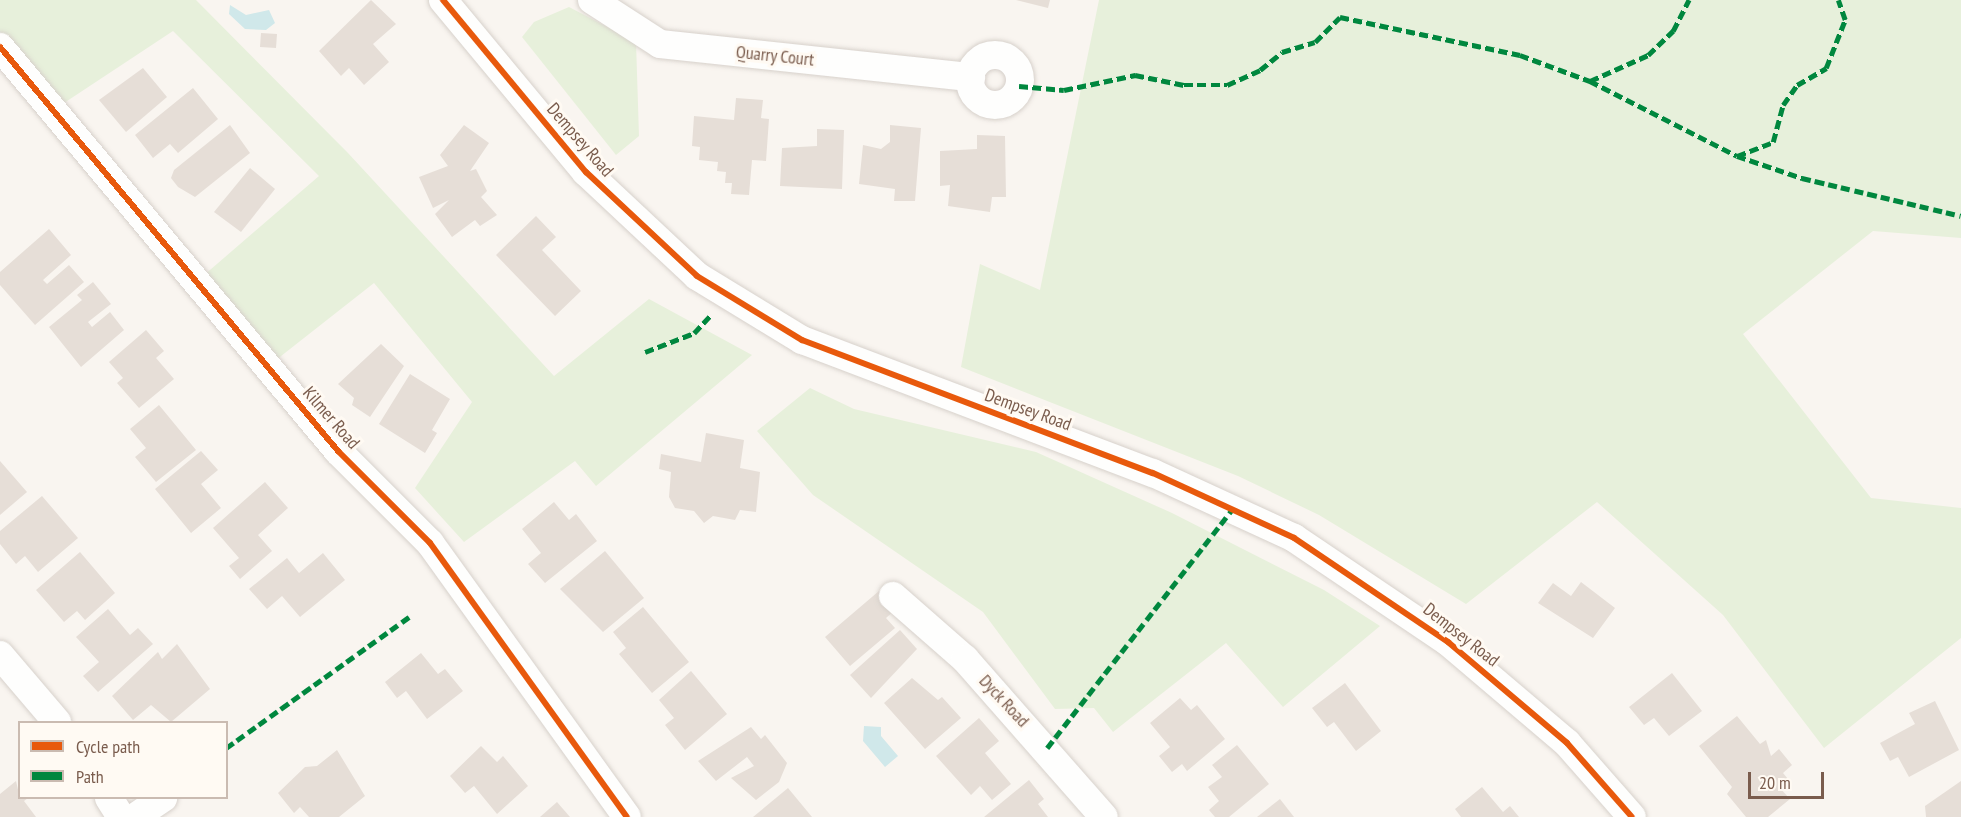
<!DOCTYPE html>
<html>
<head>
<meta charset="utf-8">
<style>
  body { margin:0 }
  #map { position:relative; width:1961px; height:817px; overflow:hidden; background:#f9f5f0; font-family:"PT Sans Narrow",sans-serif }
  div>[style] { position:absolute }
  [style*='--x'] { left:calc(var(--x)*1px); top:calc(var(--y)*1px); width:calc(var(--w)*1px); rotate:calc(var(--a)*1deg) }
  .green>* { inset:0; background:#e7f0db }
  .water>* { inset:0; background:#d0e8ea }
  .building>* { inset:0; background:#e6ded7 }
  .roads { filter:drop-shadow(0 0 2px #d7d1cb) drop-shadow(0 0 2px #d7d1cb) }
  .minor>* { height:28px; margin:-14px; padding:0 14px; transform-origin:14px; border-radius:14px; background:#fefefd }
  .minor>.ring { margin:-14px; padding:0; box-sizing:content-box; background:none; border:28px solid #fefefd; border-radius:50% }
  .quiet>* { height:4.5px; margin-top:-2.25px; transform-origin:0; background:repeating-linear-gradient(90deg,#00873e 0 9px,transparent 0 13.5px) }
  .cycleway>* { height:6px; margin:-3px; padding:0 3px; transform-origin:3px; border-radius:3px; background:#e8590c }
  span { translate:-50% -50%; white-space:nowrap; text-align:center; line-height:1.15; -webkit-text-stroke:6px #fffaf3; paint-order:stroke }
  .street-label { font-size:18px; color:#7a5c4d }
  .legend { position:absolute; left:18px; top:721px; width:210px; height:78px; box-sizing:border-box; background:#fffaf3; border:2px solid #cabbb1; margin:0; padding:8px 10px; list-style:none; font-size:18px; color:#7a5c4d }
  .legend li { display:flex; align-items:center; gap:12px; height:30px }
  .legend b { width:30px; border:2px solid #cabbb1 }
  .scale { position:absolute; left:1748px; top:772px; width:76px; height:27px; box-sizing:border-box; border:3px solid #7a5c4d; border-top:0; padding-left:8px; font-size:18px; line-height:21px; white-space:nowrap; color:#7a5c4d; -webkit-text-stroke:4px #fffaf3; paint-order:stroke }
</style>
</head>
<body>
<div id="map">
  <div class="green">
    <div style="clip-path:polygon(0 0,196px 0,348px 153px,554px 376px,649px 299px,752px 355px,596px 486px,575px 461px,464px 542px,415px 488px,472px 402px,374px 283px,276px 360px,203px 276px,319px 176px,173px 31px,61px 105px,0 36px)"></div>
    <div style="clip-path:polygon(1099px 0,1961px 0,1961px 238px,1873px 231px,1743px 334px,1871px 498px,1961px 508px,1961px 638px,1824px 748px,1723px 615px,1597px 502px,1466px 604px,1319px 515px,1238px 476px,961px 367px,980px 264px,1040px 290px)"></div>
    <div style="clip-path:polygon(569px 7px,636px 42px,639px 136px,616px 155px,522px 37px,534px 22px)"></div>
    <div style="clip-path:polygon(810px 388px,854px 409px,1036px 452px,1172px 513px,1324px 590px,1380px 626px,1283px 707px,1226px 643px,1113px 732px,1094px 708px,1055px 709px,983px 612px,813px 495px,757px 431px)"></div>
  </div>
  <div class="water">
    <div style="clip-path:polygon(230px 5px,246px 15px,269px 10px,275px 23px,266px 30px,245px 29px,229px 14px)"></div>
    <div style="clip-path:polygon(864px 726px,881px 727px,881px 736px,898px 756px,885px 767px,863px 741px)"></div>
  </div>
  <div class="building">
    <div style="clip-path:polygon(371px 0,396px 24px,373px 44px,389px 62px,364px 85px,349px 68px,341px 76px,319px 51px)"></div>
    <div style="clip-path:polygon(1016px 0,1050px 0,1048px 8px)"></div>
    <div style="clip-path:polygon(261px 33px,277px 34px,276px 48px,260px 47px)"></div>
    <div style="clip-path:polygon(143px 68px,167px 97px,126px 132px,99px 100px)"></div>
    <div style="clip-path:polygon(193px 88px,218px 119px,178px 153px,170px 144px,153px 158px,135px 135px)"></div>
    <div style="clip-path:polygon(736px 98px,763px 100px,761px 118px,769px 119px,766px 161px,752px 160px,749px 195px,731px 194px,732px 183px,725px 183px,726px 172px,717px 171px,718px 162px,699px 160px,700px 147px,692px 146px,694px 116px,734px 120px)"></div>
    <div style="clip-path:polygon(230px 125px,250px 153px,195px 197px,178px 187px,171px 178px,174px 170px)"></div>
    <div style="clip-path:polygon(464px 125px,489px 143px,470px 171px,476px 169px,487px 191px,481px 197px,497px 215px,480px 226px,475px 220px,452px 237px,435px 214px,449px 200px,433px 208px,419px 177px,448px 166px,440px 155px)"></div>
    <div style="clip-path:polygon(890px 125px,921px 128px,915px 201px,894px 201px,895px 189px,859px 184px,863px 145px,881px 149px,890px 142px)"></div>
    <div style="clip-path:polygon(817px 129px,844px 130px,842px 189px,780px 186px,782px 148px,817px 146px)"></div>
    <div style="clip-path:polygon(977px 135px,1005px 136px,1006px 197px,992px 197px,990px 212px,948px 206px,950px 185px,940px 186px,940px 151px,977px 149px)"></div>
    <div style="clip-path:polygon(250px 168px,275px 189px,241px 232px,214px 212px)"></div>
    <div style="clip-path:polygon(536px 216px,556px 237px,542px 250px,581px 291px,555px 316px,496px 255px)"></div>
    <div style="clip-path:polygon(49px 229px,71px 255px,43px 280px,47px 284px,69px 265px,84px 282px,35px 325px,0 285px,0 272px)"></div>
    <div style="clip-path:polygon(93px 282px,111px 304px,88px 322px,92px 327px,110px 312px,124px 330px,81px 367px,49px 327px,82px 300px,77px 295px)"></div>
    <div style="clip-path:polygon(146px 330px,164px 351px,156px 358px,174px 379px,139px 408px,117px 383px,123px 378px,109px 362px)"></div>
    <div style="clip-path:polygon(381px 344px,404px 366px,370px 417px,352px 405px,354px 398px,338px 384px)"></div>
    <div style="clip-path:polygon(410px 374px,450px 399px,432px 430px,437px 433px,425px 453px,379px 424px)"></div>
    <div style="clip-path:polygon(159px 405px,196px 450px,156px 482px,135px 457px,146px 448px,130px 429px)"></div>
    <div style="clip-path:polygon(706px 433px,744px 440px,740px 468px,760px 472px,756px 512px,740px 510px,735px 520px,713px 516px,704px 523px,694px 511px,675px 508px,669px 497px,671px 472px,659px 469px,661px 454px,701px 462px)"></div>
    <div style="clip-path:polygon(201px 451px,218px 470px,201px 484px,221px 508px,191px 533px,155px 489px)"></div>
    <div style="clip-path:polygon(0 461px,27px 492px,0 515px)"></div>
    <div style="clip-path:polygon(265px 482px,288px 508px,258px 535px,272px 551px,240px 579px,229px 566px,239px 558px,213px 528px)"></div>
    <div style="clip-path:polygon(42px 496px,78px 538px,38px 572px,25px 556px,16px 564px,0 544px,0 531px)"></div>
    <div style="clip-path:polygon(554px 502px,569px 520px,576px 514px,597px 541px,545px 583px,528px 564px,541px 553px,522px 529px)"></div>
    <div style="clip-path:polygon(605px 551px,644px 598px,603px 632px,560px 589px)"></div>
    <div style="clip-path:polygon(80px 552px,115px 593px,85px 620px,77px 611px,64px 622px,36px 590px)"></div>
    <div style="clip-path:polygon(323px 553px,345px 580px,300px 617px,282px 596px,267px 609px,249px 589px,287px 558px,299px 573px)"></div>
    <div style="clip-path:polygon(1581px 582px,1615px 608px,1593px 638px,1538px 603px,1553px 583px,1571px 596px)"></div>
    <div style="clip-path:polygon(879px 591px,895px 610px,886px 618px,895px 628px,850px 666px,825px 637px)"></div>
    <div style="clip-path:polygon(643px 607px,689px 662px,652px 693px,619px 654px,626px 648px,613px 632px)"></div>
    <div style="clip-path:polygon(108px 609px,130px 635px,138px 628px,153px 644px,98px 692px,83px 676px,99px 662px,76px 637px)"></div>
    <div style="clip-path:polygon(900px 630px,917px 649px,871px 698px,850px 675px)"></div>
    <div style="clip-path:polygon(177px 644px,210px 689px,171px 722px,151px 705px,133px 720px,112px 696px,158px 652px,162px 659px)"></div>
    <div style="clip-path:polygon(421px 653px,438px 674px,445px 669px,463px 691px,427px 719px,406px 691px,397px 698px,385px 682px)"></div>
    <div style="clip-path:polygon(691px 671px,727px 714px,685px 750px,665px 725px,674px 718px,659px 700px)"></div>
    <div style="clip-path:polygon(1672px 673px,1702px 711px,1669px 736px,1654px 718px,1644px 725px,1629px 707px)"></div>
    <div style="clip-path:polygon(912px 678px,938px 700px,942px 697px,961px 718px,925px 749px,884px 703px)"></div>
    <div style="clip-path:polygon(1345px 683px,1381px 731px,1356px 751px,1334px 722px,1327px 727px,1312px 708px)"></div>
    <div style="clip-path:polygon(1180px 698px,1191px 710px,1197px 705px,1225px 739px,1187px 771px,1182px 764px,1172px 772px,1159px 756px,1170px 747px,1150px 723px)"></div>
    <div style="clip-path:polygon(1935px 701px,1959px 750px,1909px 777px,1898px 757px,1890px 761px,1880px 743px,1915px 724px,1909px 713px)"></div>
    <div style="clip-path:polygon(1737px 716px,1760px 744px,1766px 740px,1771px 756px,1779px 749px,1792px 765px,1783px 773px,1788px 779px,1779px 787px,1790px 799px,1768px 817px,1746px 817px,1727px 794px,1732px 787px,1699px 746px)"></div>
    <div style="clip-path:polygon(979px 718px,999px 741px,985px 753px,1011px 784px,992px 800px,980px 786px,971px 795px,936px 756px)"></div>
    <div style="clip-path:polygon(751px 727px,761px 739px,765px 735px,787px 763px,779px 782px,756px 800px,731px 778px,754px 766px,747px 757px,716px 781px,698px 761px)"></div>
    <div style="clip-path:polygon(1237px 745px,1269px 784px,1229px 817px,1215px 817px,1209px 810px,1219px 801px,1208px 787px,1222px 777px,1212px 765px)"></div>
    <div style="clip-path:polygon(481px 746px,497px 762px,503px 756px,528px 786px,497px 814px,474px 786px,465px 793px,450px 776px)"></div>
    <div style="clip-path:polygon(337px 750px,365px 796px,339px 817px,309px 817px,300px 807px,294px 813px,278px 793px,305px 767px,317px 766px)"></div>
    <div style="clip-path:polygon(1029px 780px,1044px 799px,1038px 804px,1048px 817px,984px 817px)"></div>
    <div style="clip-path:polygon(16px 781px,20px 798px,28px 798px,24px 801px,36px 817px,0 817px,0 794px)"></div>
    <div style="clip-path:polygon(1961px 781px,1961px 817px,1926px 817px,1925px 806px)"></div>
    <div style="clip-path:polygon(1482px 787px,1503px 812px,1510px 806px,1519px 817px,1461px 817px,1455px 809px)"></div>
    <div style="clip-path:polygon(788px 788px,812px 817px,753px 817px)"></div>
    <div style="clip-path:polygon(1280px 799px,1294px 817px,1257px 817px)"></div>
    <div style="clip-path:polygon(557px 802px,570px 817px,540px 817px)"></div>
  </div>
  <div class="roads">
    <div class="minor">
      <div style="--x:443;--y:0;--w:224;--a:50.3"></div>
      <div style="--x:586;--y:172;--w:152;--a:43.1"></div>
      <div style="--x:697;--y:276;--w:123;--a:31.4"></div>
      <div style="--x:802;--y:340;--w:375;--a:20.8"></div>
      <div style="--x:1153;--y:473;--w:155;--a:24.7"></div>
      <div style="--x:1294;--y:538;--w:186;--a:34"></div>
      <div style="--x:1448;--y:642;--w:156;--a:40.3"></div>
      <div style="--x:1567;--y:743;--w:98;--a:48.7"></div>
      <div style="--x:592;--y:0;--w:81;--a:32.9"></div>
      <div style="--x:660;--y:44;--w:313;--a:6.1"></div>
      <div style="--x:0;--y:47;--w:527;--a:50.08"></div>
      <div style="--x:338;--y:451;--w:130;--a:45"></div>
      <div style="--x:430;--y:543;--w:337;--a:54.3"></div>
      <div class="ring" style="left:970px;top:55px;width:22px;height:22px"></div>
      <div style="--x:893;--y:596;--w:96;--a:41.2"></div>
      <div style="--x:965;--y:659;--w:210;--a:48.7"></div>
      <div style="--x:0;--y:655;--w:88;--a:49.6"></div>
      <div style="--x:109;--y:798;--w:22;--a:58"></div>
      <div style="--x:135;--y:817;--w:34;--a:-34"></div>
    </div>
  </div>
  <div class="quiet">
    <div style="--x:1590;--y:81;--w:64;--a:-24.1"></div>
    <div style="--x:1648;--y:55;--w:35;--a:-44"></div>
    <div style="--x:1673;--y:31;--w:35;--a:-63"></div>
    <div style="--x:1019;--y:86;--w:45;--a:5.1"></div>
    <div style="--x:1064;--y:90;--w:73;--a:-11.9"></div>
    <div style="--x:1135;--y:75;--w:50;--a:11.5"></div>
    <div style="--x:1184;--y:85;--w:43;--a:0"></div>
    <div style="--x:1227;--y:85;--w:36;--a:-24"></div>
    <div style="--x:1260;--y:70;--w:28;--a:-39"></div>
    <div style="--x:1282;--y:52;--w:34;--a:-17"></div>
    <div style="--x:1315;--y:42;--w:35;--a:-45"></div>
    <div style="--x:1340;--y:17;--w:184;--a:11.9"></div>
    <div style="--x:1520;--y:55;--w:75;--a:20.4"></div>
    <div style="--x:1590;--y:81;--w:165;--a:27"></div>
    <div style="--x:1737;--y:156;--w:69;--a:18.7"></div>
    <div style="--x:1802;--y:178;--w:163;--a:13.4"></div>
    <div style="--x:1737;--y:156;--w:39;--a:-21"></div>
    <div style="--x:1773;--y:142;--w:38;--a:-75"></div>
    <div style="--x:1783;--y:105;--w:24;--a:-55"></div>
    <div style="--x:1797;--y:85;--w:34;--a:-30"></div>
    <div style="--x:1826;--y:68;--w:52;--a:-68.4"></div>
    <div style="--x:1845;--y:20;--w:21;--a:-109"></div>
    <div style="--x:645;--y:352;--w:53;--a:-21.2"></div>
    <div style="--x:694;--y:333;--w:25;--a:-47"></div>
    <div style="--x:226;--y:748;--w:229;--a:-35.6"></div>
    <div style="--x:1047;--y:748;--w:304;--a:-52.2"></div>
  </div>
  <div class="cycleway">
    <div style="--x:443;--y:0;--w:224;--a:50.3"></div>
    <div style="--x:586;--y:172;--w:152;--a:43.1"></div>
    <div style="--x:697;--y:276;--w:123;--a:31.4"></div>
    <div style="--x:802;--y:340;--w:375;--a:20.8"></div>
    <div style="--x:1153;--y:473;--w:155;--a:24.7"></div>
    <div style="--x:1294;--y:538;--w:186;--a:34"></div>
    <div style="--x:1448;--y:642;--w:156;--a:40.3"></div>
    <div style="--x:1567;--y:743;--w:98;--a:48.7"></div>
    <div style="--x:0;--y:47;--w:527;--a:50.08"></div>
    <div style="--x:338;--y:451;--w:130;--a:45"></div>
    <div style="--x:430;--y:543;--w:337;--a:54.3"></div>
  </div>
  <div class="street-label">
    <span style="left:775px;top:56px;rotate:6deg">Quarry Court</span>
    <span style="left:580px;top:140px;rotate:49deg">Dempsey Road</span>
    <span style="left:1028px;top:410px;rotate:20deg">Dempsey Road</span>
    <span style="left:331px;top:418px;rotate:49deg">Kilmer Road</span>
    <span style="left:1461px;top:635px;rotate:38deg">Dempsey Road</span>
    <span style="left:1004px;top:701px;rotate:47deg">Dyck Road</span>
  </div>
  <ul class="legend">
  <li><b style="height:8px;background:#e8590c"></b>Cycle path</li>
  <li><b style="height:8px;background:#00873e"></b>Path</li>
  </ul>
  <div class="scale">20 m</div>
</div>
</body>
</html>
